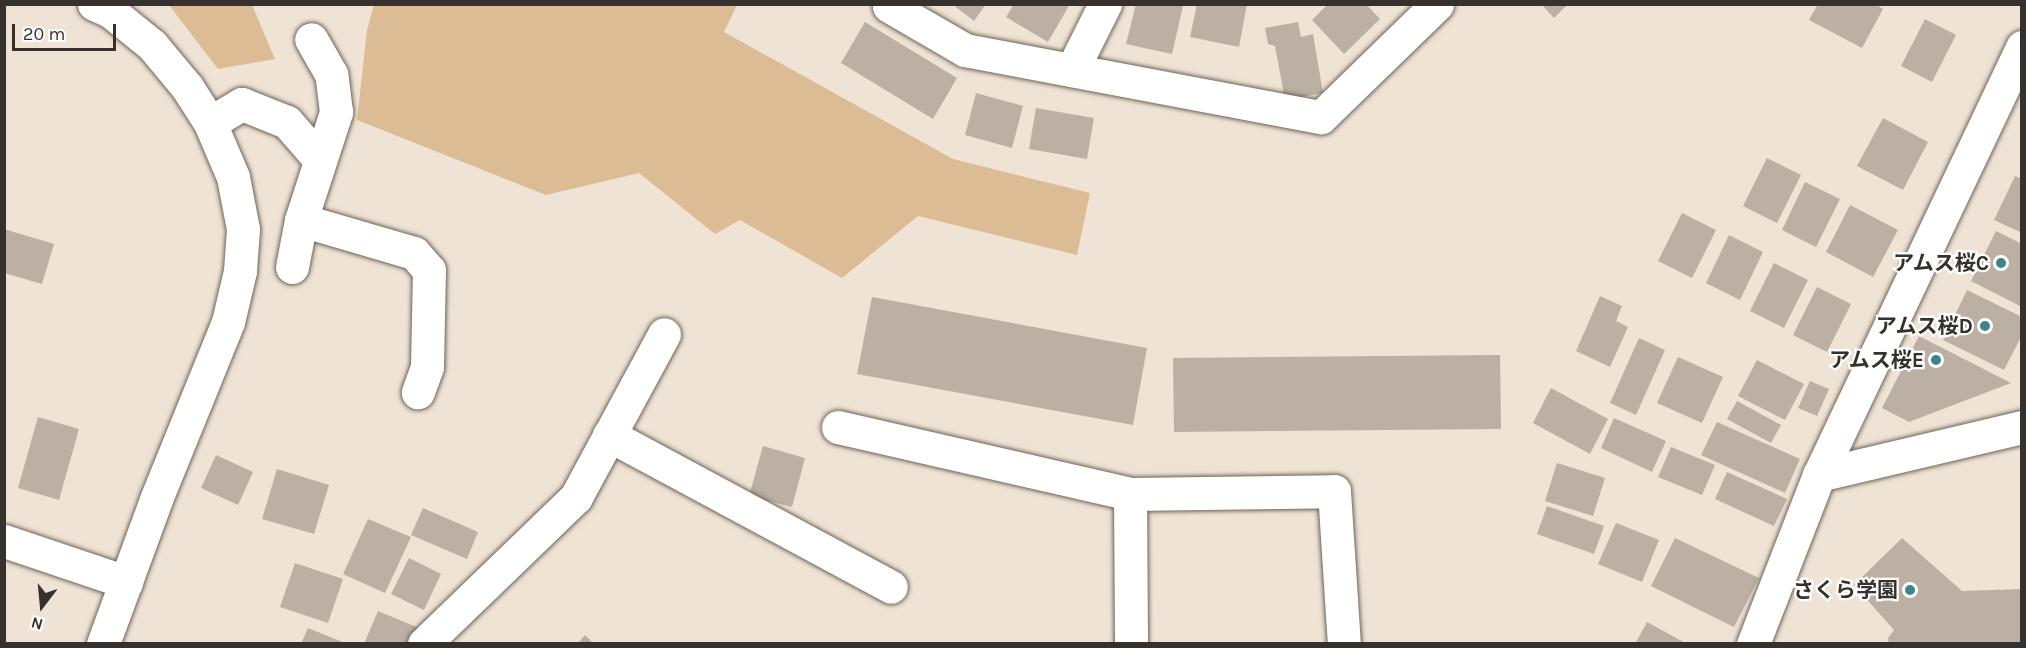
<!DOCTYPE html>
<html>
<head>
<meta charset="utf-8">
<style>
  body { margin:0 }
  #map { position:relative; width:2026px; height:648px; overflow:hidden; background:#efe3d5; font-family:Karla,"Noto Sans JP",sans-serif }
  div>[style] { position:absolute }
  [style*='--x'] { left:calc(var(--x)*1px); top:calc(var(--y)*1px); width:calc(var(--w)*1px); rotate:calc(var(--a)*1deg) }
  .green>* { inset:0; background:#dbbc94 }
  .building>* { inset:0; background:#bbb0a3 }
  .roads { filter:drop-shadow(0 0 2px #6e6457) drop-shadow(0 0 2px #6e6457) }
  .minor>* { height:33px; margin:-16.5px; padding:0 16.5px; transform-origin:16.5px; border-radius:16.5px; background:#fff }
  .dots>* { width:16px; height:16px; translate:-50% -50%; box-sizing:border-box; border:3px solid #fff; border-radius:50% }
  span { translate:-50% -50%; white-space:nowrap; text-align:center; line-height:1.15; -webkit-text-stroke:4.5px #fff; paint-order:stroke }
  .poi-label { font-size:21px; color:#36312c; font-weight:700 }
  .right { translate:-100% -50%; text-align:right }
  .frame { position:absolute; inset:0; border:6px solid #36312c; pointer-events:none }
  .north { position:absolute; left:12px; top:576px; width:60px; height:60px; -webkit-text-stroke:4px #fff; paint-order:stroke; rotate:196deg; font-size:16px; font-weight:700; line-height:24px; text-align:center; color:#36312c }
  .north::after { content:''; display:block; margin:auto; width:21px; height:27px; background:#36312c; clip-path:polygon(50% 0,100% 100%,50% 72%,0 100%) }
  .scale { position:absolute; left:12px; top:24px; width:104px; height:27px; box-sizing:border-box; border:3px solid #36312c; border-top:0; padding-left:8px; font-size:18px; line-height:21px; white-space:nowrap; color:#36312c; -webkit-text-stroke:4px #fff; paint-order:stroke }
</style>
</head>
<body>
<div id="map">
  <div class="green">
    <div style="clip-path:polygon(374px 4px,737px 5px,724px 32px,953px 159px,1090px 193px,1077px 255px,918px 216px,842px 278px,740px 220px,715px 234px,639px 173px,546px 195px,357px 120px,367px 30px)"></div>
    <div style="clip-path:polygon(169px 5px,252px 5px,275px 59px,218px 69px)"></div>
  </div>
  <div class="building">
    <div style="clip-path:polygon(957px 4px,986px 4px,974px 21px,956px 7px)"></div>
    <div style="clip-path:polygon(1014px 4px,1070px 4px,1048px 42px,1006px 17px)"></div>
    <div style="clip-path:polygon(1136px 4px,1183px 6px,1172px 54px,1126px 44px)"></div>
    <div style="clip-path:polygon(1197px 4px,1247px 4px,1239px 47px,1190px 37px)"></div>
    <div style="clip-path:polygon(1328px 4px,1366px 4px,1380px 19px,1344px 54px,1312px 20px)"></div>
    <div style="clip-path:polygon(1541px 4px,1568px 4px,1554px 18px)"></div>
    <div style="clip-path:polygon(1818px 4px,1875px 4px,1883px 9px,1862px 48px,1809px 20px)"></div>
    <div style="clip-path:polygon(1925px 19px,1956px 35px,1932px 82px,1901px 66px)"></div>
    <div style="clip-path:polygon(865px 22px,957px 78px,933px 119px,841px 63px)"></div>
    <div style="clip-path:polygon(1298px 22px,1301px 37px,1313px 34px,1323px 93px,1285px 100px,1275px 46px,1268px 44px,1265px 28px)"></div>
    <div style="clip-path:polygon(976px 93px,1023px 106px,1012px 148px,965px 135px)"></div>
    <div style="clip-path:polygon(1036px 108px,1094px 118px,1087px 159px,1029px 149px)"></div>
    <div style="clip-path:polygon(1883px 118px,1928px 142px,1903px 190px,1857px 166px)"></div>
    <div style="clip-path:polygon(1767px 158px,1801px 175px,1777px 223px,1743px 206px)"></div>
    <div style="clip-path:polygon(2015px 176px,2022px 179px,2022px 233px,1994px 220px)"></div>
    <div style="clip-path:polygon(1805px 182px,1840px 199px,1816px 247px,1782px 230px)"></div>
    <div style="clip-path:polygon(1850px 205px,1898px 230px,1873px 277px,1826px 252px)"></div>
    <div style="clip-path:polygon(1682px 213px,1716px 230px,1692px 278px,1658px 261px)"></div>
    <div style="clip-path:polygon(4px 229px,54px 244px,42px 284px,4px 273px)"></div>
    <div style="clip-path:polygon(1996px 231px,2022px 244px,2022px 307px,1971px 281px)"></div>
    <div style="clip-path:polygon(1729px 235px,1763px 252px,1740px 300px,1706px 283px)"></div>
    <div style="clip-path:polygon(1774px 263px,1808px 280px,1784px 328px,1750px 311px)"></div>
    <div style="clip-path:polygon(1817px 287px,1851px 304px,1827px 352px,1793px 335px)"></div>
    <div style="clip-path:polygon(1967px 290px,2022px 317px,2022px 335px,2004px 370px,1943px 340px)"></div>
    <div style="clip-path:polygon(1600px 296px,1622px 306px,1616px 321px,1628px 327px,1610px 367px,1576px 351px)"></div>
    <div style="clip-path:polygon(872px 297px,1147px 348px,1133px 425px,857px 374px)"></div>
    <div style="clip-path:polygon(1919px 336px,2011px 383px,1909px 422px,1882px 408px)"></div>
    <div style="clip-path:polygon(1639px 338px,1665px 350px,1636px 415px,1610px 403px)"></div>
    <div style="clip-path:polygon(1500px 355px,1501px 429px,1174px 432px,1173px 358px)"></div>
    <div style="clip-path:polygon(1678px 357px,1723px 377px,1702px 423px,1657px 403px)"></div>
    <div style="clip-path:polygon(1757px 360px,1804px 384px,1785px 420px,1738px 396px)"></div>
    <div style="clip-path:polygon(1810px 381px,1829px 389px,1817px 416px,1798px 408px)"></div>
    <div style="clip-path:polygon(1551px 388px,1608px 419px,1590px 454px,1533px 423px)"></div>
    <div style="clip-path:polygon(1737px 401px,1781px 425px,1771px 443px,1727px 419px)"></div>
    <div style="clip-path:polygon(38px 417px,79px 429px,59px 500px,18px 488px)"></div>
    <div style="clip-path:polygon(1614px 418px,1666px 441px,1652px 472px,1601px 448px)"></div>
    <div style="clip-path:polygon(1717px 422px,1800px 459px,1785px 493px,1701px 455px)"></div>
    <div style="clip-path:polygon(763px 446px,805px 458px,792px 507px,749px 496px)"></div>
    <div style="clip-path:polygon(1671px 447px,1715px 465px,1702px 495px,1658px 477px)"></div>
    <div style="clip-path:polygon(216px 455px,253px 472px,238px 505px,201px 488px)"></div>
    <div style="clip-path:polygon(1557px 463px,1605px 478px,1593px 516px,1545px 501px)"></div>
    <div style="clip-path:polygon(277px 469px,329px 485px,314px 534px,262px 519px)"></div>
    <div style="clip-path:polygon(1727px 472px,1787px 499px,1774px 526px,1715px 499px)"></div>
    <div style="clip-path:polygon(1547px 506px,1604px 526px,1594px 554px,1537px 534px)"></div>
    <div style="clip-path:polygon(423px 508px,478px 532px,467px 559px,411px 535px)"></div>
    <div style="clip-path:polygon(368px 519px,411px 537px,385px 593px,343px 574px)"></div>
    <div style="clip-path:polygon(1616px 523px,1659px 540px,1642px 582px,1598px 564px)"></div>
    <div style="clip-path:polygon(1675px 538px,1759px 578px,1734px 627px,1651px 586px)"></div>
    <div style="clip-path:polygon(1902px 538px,1962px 591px,2022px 589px,2022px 644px,1889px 644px,1888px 638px,1894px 630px,1854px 585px)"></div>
    <div style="clip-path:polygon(409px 558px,441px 574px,424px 610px,391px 594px)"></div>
    <div style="clip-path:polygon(295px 563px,343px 579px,328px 623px,280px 607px)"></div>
    <div style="clip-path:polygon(378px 611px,419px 628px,412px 644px,364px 644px)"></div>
    <div style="clip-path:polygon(1647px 622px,1687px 644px,1635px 644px)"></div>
    <div style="clip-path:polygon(308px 628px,345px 643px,345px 644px,301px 644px)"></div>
    <div style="clip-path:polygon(585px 635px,594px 644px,577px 644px)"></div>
  </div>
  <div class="roads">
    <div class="minor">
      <div style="--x:94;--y:4;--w:17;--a:24"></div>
      <div style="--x:110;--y:11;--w:54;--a:39"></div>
      <div style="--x:152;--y:45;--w:55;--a:50.2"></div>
      <div style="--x:187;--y:87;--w:43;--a:57.4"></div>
      <div style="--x:210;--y:123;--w:59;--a:66.9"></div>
      <div style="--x:233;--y:177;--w:53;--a:79.1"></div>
      <div style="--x:243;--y:229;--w:42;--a:94.1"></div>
      <div style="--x:240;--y:271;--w:52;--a:103.2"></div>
      <div style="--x:228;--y:322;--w:189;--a:112.1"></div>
      <div style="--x:157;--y:497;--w:157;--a:110.2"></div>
      <div style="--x:890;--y:4;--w:2;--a:117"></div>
      <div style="--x:889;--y:6;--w:88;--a:30.1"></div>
      <div style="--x:965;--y:50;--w:362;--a:10.7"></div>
      <div style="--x:1321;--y:117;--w:162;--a:-44.2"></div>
      <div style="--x:1072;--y:70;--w:74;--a:-63.4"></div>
      <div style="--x:210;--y:123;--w:37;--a:-31"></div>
      <div style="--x:242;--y:104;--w:48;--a:21.8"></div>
      <div style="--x:287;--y:122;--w:49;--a:49.1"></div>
      <div style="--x:301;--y:220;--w:118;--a:16.3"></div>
      <div style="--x:414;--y:253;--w:23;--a:49"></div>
      <div style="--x:429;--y:270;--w:97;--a:91.2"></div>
      <div style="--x:427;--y:367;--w:27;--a:110"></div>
      <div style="--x:292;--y:267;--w:48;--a:-79.2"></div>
      <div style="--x:301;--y:220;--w:114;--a:-72"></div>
      <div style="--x:336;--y:112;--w:38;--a:-97"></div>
      <div style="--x:331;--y:74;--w:40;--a:-119.7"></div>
      <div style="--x:838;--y:427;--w:300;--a:12.9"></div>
      <div style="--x:1130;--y:494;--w:204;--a:-0.8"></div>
      <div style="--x:1334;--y:491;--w:153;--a:86.3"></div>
      <div style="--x:609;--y:435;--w:320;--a:28.3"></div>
      <div style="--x:1819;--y:475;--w:209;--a:-13.3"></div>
      <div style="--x:1130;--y:494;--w:150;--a:89.6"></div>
      <div style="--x:4;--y:541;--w:129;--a:18.6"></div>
      <div style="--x:424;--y:644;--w:211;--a:-44"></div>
      <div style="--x:576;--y:497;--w:185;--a:-61.6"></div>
      <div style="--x:1753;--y:644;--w:181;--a:-68.7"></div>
      <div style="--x:1819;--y:475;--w:474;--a:-64.6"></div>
    </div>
  </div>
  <div class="dots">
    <div style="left:2001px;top:263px;background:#3d8587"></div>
    <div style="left:1985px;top:326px;background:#3d8587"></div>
    <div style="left:1936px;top:360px;background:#3d8587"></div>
    <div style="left:1910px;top:590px;background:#3d8587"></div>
  </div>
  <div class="poi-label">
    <span class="right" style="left:1989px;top:263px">アムス桜C</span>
    <span class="right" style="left:1973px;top:326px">アムス桜D</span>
    <span class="right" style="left:1924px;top:360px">アムス桜E</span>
    <span class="right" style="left:1898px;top:590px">さくら学園</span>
  </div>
  <div class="frame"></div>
  <div class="north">N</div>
  <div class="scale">20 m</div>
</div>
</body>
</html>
